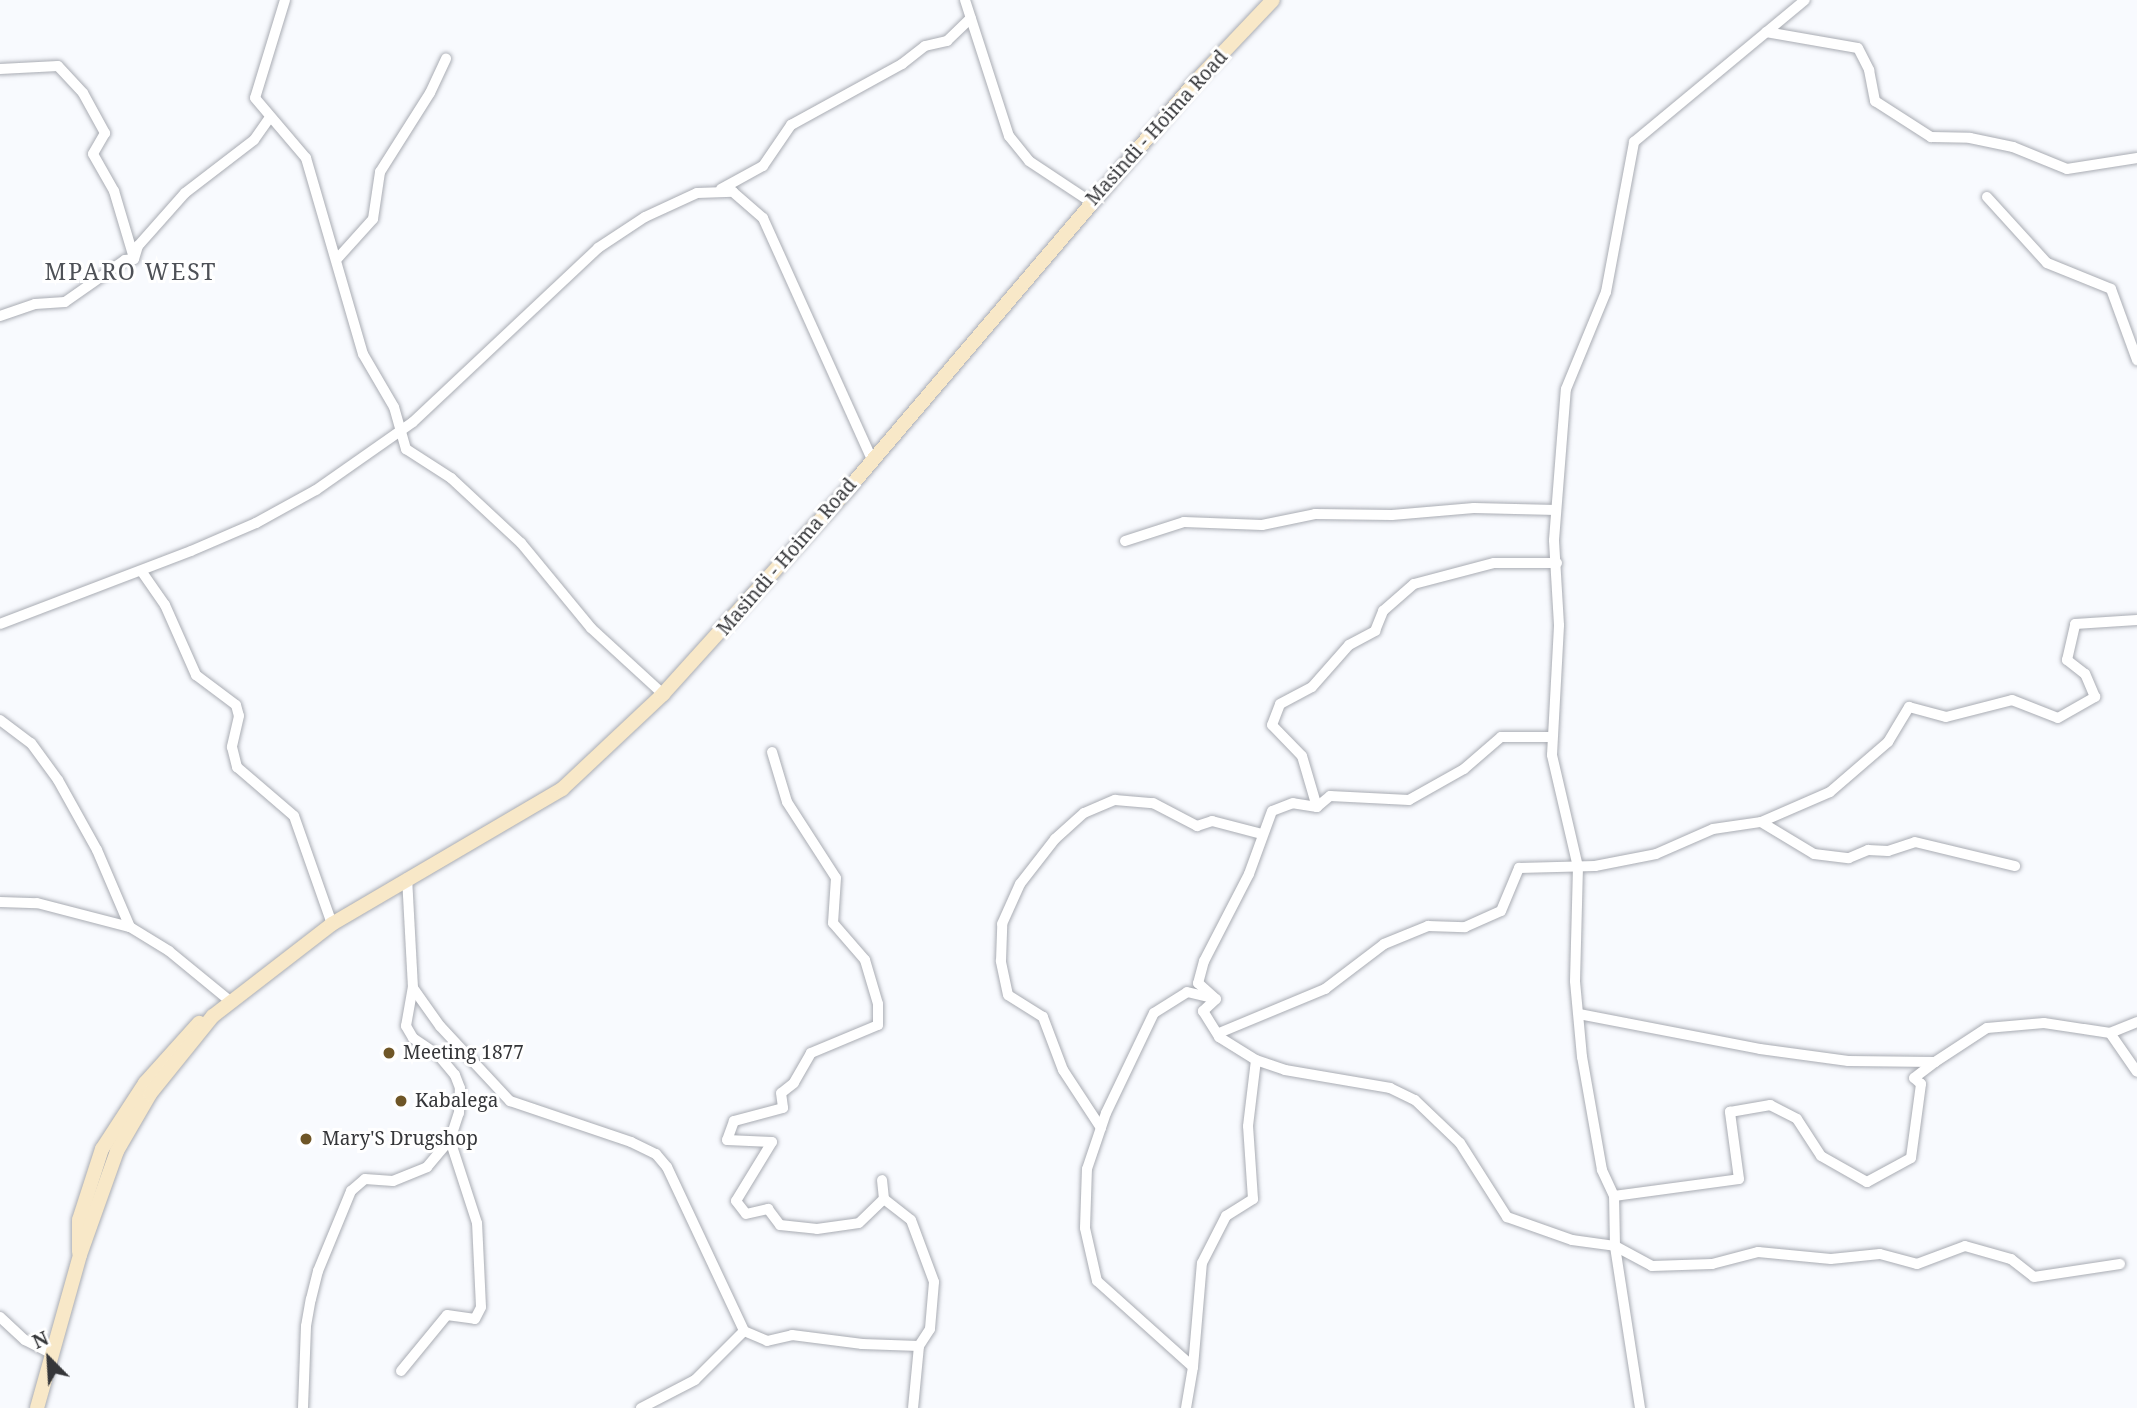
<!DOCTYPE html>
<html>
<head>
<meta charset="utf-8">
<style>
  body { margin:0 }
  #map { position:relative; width:2137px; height:1408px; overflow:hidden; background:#f8fafe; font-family:"Noto Serif",serif }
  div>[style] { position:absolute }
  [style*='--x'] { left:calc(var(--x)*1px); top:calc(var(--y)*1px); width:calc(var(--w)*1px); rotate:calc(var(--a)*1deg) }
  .roads { filter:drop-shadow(0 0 2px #a9acb3) drop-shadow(0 0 2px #a9acb3) }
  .minor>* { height:10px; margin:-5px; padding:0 5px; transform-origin:5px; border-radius:5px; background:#fff }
  .secondary>* { height:14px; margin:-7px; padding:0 7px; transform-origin:7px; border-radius:7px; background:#f8e8c8 }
  .dots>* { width:19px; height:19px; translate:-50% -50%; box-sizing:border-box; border:4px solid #fff; border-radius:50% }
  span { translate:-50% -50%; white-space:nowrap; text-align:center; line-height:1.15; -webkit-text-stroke:6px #fff; paint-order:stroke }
  .street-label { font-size:19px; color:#353639 }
  .poi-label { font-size:19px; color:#353639 }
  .left { translate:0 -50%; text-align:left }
  .quarter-label { font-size:23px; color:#4e5157; letter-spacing:2px }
  .north { position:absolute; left:14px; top:1324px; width:70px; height:70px; -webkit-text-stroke:5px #fff; paint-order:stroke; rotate:336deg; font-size:19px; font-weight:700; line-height:28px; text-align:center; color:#353639 }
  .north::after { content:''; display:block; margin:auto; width:24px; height:32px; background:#353639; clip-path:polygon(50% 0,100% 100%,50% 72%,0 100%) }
</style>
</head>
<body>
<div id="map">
  <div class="roads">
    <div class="minor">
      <div style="--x:285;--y:0;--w:102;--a:107"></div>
      <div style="--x:255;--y:98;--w:79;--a:49.6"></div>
      <div style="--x:306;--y:158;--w:204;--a:73.8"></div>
      <div style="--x:363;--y:354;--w:61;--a:59.7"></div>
      <div style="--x:394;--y:407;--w:44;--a:74.1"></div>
      <div style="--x:406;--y:449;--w:54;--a:32.8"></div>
      <div style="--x:451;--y:478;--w:96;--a:42.9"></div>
      <div style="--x:521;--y:543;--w:110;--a:50.5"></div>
      <div style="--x:591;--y:628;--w:98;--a:42.5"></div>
      <div style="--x:965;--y:0;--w:143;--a:72.1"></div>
      <div style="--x:1009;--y:136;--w:32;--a:51"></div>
      <div style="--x:1029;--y:161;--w:74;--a:33.5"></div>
      <div style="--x:1766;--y:32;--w:93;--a:9.9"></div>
      <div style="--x:1858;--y:48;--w:25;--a:63"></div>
      <div style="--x:1869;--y:70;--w:32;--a:79"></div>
      <div style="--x:1875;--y:101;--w:67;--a:32.7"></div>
      <div style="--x:1931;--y:137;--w:39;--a:1"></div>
      <div style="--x:1970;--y:138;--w:44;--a:11.8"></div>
      <div style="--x:2013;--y:147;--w:58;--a:22.2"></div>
      <div style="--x:2067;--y:169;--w:71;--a:-8.9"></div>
      <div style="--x:0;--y:69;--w:58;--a:-3"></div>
      <div style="--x:58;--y:66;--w:37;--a:47"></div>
      <div style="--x:83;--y:93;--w:46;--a:61.2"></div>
      <div style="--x:105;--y:133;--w:24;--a:120"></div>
      <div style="--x:93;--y:154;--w:43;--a:60.4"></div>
      <div style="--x:114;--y:191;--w:70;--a:73.4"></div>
      <div style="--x:721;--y:189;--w:48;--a:-28.7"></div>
      <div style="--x:763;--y:166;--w:50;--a:-55.7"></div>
      <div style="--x:791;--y:125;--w:127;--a:-28.8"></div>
      <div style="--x:902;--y:64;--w:29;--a:-38"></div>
      <div style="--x:925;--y:46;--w:23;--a:-13"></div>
      <div style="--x:947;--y:41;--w:33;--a:-44"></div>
      <div style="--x:1987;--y:197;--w:89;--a:47.7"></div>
      <div style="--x:2047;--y:263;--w:69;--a:22.1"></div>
      <div style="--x:2111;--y:289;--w:76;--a:69.9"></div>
      <div style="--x:337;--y:259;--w:54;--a:-48"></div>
      <div style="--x:373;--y:219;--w:48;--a:-81.5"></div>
      <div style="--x:380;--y:172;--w:93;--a:-57.7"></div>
      <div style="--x:430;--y:93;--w:38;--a:-65"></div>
      <div style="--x:0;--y:316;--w:37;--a:-19"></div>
      <div style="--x:35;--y:304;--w:30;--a:-4"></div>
      <div style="--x:65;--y:302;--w:73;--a:-35"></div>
      <div style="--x:125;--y:260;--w:9;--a:-6"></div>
      <div style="--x:134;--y:259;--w:14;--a:-73"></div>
      <div style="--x:138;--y:246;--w:71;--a:-48.4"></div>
      <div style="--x:185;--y:193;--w:87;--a:-37.5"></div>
      <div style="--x:254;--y:140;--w:28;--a:-55"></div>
      <div style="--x:1125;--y:541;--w:62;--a:-17.9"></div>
      <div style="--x:1184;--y:522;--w:78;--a:2.2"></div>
      <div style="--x:1262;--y:525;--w:54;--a:-11.7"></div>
      <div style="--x:1315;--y:514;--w:77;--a:0.7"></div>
      <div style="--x:1392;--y:515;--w:82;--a:-4.9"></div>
      <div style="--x:1474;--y:508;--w:82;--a:1.4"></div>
      <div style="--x:142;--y:572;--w:40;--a:55.1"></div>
      <div style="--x:165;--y:605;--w:77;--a:66.1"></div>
      <div style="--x:196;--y:675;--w:50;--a:36.9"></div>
      <div style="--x:236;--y:705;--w:11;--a:75"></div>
      <div style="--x:239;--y:716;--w:32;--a:103"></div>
      <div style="--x:232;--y:747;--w:21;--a:76"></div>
      <div style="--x:237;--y:767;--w:75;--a:40.7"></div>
      <div style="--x:294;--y:816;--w:114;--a:70.6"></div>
      <div style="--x:0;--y:624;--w:204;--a:-20.9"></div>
      <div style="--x:191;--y:551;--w:71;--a:-23.3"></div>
      <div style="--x:256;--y:523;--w:68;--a:-28.8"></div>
      <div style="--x:316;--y:490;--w:118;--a:-35"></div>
      <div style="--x:413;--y:422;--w:254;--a:-43.2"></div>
      <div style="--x:598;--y:248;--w:56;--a:-33.4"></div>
      <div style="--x:645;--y:217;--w:57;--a:-24.8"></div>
      <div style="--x:697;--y:193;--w:36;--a:-2"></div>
      <div style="--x:733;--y:192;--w:40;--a:41"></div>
      <div style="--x:763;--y:218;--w:265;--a:65.7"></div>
      <div style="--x:0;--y:720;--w:39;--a:37"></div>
      <div style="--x:31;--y:743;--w:46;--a:53.9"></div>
      <div style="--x:58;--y:780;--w:80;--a:60.9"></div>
      <div style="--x:97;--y:850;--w:84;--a:66.8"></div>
      <div style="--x:130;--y:927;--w:46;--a:31.6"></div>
      <div style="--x:169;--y:951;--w:79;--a:39.3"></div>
      <div style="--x:1552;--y:737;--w:51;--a:180"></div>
      <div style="--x:1501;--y:737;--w:49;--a:139.1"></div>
      <div style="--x:1464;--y:769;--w:63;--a:150.6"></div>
      <div style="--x:1409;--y:800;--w:79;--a:-177.1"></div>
      <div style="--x:1330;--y:796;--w:17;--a:140"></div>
      <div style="--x:1317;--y:807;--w:24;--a:-171"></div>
      <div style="--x:1293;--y:803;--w:22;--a:159"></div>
      <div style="--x:1272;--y:811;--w:67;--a:110.1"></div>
      <div style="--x:1249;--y:874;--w:98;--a:117.3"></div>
      <div style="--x:1204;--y:961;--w:23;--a:105"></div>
      <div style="--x:1198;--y:983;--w:24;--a:42"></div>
      <div style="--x:1216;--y:999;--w:18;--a:137"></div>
      <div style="--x:1203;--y:1011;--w:31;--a:58"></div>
      <div style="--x:1219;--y:1037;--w:44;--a:31.9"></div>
      <div style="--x:1256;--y:1060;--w:31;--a:19"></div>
      <div style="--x:1285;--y:1070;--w:107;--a:9.7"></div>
      <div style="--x:1390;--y:1088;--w:28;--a:26"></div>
      <div style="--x:1415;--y:1100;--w:62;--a:43.7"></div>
      <div style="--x:1460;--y:1143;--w:88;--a:57.6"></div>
      <div style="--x:1507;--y:1217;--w:69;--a:19.5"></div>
      <div style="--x:1572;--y:1240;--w:43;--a:7.9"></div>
      <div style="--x:1615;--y:1246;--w:42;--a:28.4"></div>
      <div style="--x:1652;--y:1266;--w:60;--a:-1.9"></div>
      <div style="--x:1712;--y:1264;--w:48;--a:-14.6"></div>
      <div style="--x:1758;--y:1252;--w:73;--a:5.5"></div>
      <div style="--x:1831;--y:1259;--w:49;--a:-5.8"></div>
      <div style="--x:1880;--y:1254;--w:38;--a:15"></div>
      <div style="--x:1917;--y:1264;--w:51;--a:-20.6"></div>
      <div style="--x:1965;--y:1246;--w:48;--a:15.8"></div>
      <div style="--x:2011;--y:1259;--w:29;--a:38"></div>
      <div style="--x:2034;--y:1277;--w:87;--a:-8.6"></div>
      <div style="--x:772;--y:752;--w:52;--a:73.3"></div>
      <div style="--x:787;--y:802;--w:90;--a:57.2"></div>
      <div style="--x:836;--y:878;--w:45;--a:93.8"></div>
      <div style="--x:833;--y:923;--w:49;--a:49.1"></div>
      <div style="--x:865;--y:960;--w:46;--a:73.5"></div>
      <div style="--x:878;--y:1004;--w:21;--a:90"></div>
      <div style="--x:878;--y:1025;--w:73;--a:157.3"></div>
      <div style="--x:811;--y:1053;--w:34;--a:120"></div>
      <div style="--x:794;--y:1083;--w:16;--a:142"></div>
      <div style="--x:781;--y:1093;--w:15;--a:82"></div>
      <div style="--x:783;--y:1108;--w:51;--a:165.1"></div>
      <div style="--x:734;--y:1121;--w:20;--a:110"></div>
      <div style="--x:727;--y:1140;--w:45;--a:2.5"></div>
      <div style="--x:772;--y:1142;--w:69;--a:121.4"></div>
      <div style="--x:736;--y:1201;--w:16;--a:52"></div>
      <div style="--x:746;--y:1214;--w:23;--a:-13"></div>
      <div style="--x:768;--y:1209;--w:20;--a:53"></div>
      <div style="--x:780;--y:1225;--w:37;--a:6"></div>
      <div style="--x:817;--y:1229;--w:42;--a:-8.1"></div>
      <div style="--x:859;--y:1223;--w:35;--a:-44"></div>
      <div style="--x:884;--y:1199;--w:19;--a:-96"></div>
      <div style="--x:1317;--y:807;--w:53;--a:-106.4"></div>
      <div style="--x:1302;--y:756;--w:43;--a:-134.1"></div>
      <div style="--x:1272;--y:725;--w:22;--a:-69"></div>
      <div style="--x:1280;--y:704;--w:36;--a:-28"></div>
      <div style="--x:1312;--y:687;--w:56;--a:-48.6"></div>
      <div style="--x:1349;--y:645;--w:30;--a:-28"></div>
      <div style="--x:1375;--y:631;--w:22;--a:-68"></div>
      <div style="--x:1383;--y:611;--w:41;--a:-41.1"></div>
      <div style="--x:1414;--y:584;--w:83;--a:-14.7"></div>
      <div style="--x:1494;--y:563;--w:63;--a:0"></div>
      <div style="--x:1761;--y:822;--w:75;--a:-23.5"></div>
      <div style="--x:1830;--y:792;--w:77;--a:-40.8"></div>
      <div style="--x:1888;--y:742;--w:41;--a:-59"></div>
      <div style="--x:1909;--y:707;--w:38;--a:15"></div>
      <div style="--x:1946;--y:717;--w:68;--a:-14.4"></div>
      <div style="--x:2012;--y:700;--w:49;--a:21.4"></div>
      <div style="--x:2058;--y:718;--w:43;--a:-29.6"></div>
      <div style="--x:2095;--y:697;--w:25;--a:-113"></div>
      <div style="--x:2085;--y:674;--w:23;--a:-142"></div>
      <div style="--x:2067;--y:660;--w:37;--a:-77"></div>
      <div style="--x:2075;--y:624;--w:62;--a:-3.7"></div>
      <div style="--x:0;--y:902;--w:37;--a:2"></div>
      <div style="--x:37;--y:903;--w:96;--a:14.5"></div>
      <div style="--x:413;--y:988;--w:47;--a:54.6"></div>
      <div style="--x:440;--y:1026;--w:103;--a:47"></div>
      <div style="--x:510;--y:1101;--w:128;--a:18.7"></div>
      <div style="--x:631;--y:1142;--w:28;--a:26"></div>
      <div style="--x:656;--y:1154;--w:17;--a:50"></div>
      <div style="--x:667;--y:1167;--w:181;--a:64.8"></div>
      <div style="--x:744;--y:1331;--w:69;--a:135"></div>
      <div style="--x:695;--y:1380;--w:61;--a:152.6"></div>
      <div style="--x:1579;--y:1014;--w:184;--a:10.9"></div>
      <div style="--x:1760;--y:1049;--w:89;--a:7.8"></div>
      <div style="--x:1848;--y:1061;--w:87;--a:0.7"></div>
      <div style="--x:1935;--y:1062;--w:62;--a:-33.2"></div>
      <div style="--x:1987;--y:1028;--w:57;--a:-5"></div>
      <div style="--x:2044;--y:1023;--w:67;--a:8.6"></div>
      <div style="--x:2110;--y:1033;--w:47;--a:55.3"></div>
      <div style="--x:1219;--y:1033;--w:115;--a:-22.5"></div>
      <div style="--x:1325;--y:989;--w:74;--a:-37.3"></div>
      <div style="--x:1384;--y:944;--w:48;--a:-22.2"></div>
      <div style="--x:1428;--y:926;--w:37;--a:2"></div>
      <div style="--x:1465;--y:927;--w:39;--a:-24"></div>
      <div style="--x:1501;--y:911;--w:47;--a:-67.3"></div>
      <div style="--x:1519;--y:868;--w:76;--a:-1.5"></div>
      <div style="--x:1595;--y:866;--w:62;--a:-11.1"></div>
      <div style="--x:1656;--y:854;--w:62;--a:-23.7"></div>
      <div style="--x:1713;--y:829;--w:49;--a:-8.3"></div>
      <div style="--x:1761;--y:822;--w:62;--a:31.1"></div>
      <div style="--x:1814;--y:854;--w:35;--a:7"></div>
      <div style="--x:1849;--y:858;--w:21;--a:-23"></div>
      <div style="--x:1868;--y:850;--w:20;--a:3"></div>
      <div style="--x:1888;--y:851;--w:28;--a:-18"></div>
      <div style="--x:1915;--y:842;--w:103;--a:13.5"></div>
      <div style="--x:2110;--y:1033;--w:29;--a:-22"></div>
      <div style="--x:1101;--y:1128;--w:69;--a:-123.2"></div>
      <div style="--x:1063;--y:1070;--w:57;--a:-110.7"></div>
      <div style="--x:1043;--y:1017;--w:41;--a:-147.8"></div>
      <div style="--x:1008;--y:995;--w:35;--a:-102"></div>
      <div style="--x:1001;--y:961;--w:37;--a:-88"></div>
      <div style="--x:1002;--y:924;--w:44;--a:-65.8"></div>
      <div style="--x:1020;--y:884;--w:57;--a:-52.1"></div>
      <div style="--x:1055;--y:839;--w:39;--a:-42"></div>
      <div style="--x:1084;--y:813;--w:34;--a:-23"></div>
      <div style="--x:1115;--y:800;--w:38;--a:5"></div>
      <div style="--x:1153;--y:803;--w:50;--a:27.6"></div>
      <div style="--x:1197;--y:826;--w:16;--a:-18"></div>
      <div style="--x:1212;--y:821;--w:52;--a:14.6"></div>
      <div style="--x:1614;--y:1196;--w:126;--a:-7.7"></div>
      <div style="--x:1739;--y:1179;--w:68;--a:-97.7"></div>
      <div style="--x:1730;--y:1112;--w:41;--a:-9.9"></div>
      <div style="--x:1770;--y:1105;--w:30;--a:27"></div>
      <div style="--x:1797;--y:1119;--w:44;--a:57"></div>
      <div style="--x:1821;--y:1156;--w:53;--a:29.5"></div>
      <div style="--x:1867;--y:1182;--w:50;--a:-28.6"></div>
      <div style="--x:1911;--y:1158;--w:75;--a:-82.3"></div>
      <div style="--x:1921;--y:1084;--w:9;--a:-139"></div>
      <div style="--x:1914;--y:1078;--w:26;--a:-37"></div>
      <div style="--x:884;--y:1199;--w:34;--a:38"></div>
      <div style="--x:911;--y:1220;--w:66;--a:69.6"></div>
      <div style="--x:934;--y:1282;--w:47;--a:94.9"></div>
      <div style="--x:930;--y:1329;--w:20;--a:123"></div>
      <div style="--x:0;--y:1317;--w:34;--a:43"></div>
      <div style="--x:25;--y:1340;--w:31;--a:27"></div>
      <div style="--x:744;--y:1331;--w:25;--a:23"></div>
      <div style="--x:767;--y:1341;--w:26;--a:-13"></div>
      <div style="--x:792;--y:1335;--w:71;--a:7.3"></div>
      <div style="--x:862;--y:1344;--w:57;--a:2"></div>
      <div style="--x:919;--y:1346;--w:62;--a:95.5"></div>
      <div style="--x:1193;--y:1367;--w:104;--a:-85.1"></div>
      <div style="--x:1202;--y:1263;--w:53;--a:-62.9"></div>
      <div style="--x:1226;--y:1216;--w:32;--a:-32"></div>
      <div style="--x:1253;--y:1199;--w:73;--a:-93.9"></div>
      <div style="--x:1248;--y:1126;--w:66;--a:-83.1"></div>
      <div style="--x:401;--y:1371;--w:72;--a:-50.6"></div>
      <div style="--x:447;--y:1315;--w:28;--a:8"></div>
      <div style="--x:475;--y:1319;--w:13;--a:-63"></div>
      <div style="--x:481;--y:1307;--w:84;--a:-92.7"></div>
      <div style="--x:477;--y:1223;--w:87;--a:-108"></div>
      <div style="--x:303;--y:1408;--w:82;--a:-87.9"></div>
      <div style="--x:306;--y:1326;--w:27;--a:-80"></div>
      <div style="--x:311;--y:1299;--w:29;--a:-76"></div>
      <div style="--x:318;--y:1271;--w:87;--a:-67.6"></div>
      <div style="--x:351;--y:1191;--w:18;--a:-41"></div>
      <div style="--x:365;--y:1179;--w:28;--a:4"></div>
      <div style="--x:393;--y:1181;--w:37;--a:-22"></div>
      <div style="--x:427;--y:1167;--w:35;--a:-50"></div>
      <div style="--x:450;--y:1140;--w:28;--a:-72"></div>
      <div style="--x:459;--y:1113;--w:25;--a:-88"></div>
      <div style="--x:460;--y:1088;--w:14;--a:-111"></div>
      <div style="--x:455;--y:1075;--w:26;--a:-130"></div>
      <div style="--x:438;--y:1055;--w:30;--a:-146"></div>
      <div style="--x:413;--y:1038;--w:14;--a:-120"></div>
      <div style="--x:406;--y:1026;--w:39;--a:-80"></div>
      <div style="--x:413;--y:988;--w:110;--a:-93.1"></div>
      <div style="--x:1186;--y:1408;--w:42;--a:-80.3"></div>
      <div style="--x:1193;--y:1367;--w:129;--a:-138.1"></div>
      <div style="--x:1097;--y:1281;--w:54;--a:-102.8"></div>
      <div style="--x:1085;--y:1228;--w:59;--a:-88.1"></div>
      <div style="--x:1087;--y:1169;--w:59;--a:-71.3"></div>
      <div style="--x:1106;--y:1113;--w:111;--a:-64.4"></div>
      <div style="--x:1154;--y:1013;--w:39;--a:-32"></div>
      <div style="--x:1187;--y:992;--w:26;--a:13"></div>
      <div style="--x:1640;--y:1408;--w:164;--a:-98.8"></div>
      <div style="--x:1615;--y:1246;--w:50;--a:-91.1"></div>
      <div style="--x:1614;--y:1196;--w:29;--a:-115"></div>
      <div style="--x:1602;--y:1170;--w:115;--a:-100"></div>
      <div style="--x:1582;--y:1057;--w:76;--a:-95.3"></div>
      <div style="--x:1575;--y:981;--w:114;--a:-88.5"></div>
      <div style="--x:1578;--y:867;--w:115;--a:-103.1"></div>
      <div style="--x:1552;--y:755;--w:130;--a:-86.9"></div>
      <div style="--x:1559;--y:625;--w:85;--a:-93.4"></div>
      <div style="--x:1554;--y:540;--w:151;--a:-85.5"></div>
      <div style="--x:1566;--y:389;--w:105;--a:-67.6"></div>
      <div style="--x:1606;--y:292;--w:153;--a:-79.4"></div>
      <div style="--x:1634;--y:142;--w:222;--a:-39.7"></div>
    </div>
    <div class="secondary">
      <div style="--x:79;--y:1252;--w:32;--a:-90"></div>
      <div style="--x:79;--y:1220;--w:75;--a:-72.1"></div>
      <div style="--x:102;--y:1149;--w:79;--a:-56.9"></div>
      <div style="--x:145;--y:1083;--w:81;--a:-48"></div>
      <div style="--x:37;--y:1408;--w:159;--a:-74.3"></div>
      <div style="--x:80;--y:1255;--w:110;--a:-70.4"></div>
      <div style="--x:117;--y:1151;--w:66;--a:-59.9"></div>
      <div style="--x:150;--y:1094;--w:100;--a:-51.1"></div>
      <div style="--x:213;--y:1016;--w:150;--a:-37.7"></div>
      <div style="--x:332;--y:924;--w:267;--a:-30.4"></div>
      <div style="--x:562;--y:789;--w:139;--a:-43.2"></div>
      <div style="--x:663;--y:694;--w:279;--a:-47.9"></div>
      <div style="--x:850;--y:487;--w:535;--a:-49.55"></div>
      <div style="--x:1197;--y:80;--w:110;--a:-46.5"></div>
    </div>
  </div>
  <div class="dots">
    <div style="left:389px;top:1053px;background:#6f5627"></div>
    <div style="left:401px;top:1101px;background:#6f5627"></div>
    <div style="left:306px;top:1139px;background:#6f5627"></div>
  </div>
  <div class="street-label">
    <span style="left:1157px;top:128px;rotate:-48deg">Masindi - Hoima Road</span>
    <span style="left:787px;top:557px;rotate:-49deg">Masindi - Hoima Road</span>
  </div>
  <div class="poi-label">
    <span class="left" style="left:403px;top:1053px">Meeting 1877</span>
    <span class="left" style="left:415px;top:1101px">Kabalega</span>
    <span class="left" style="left:322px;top:1139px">Mary'S Drugshop</span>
  </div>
  <div class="quarter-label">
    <span style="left:131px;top:271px">MPARO WEST</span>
  </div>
  <div class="north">N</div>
</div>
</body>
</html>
